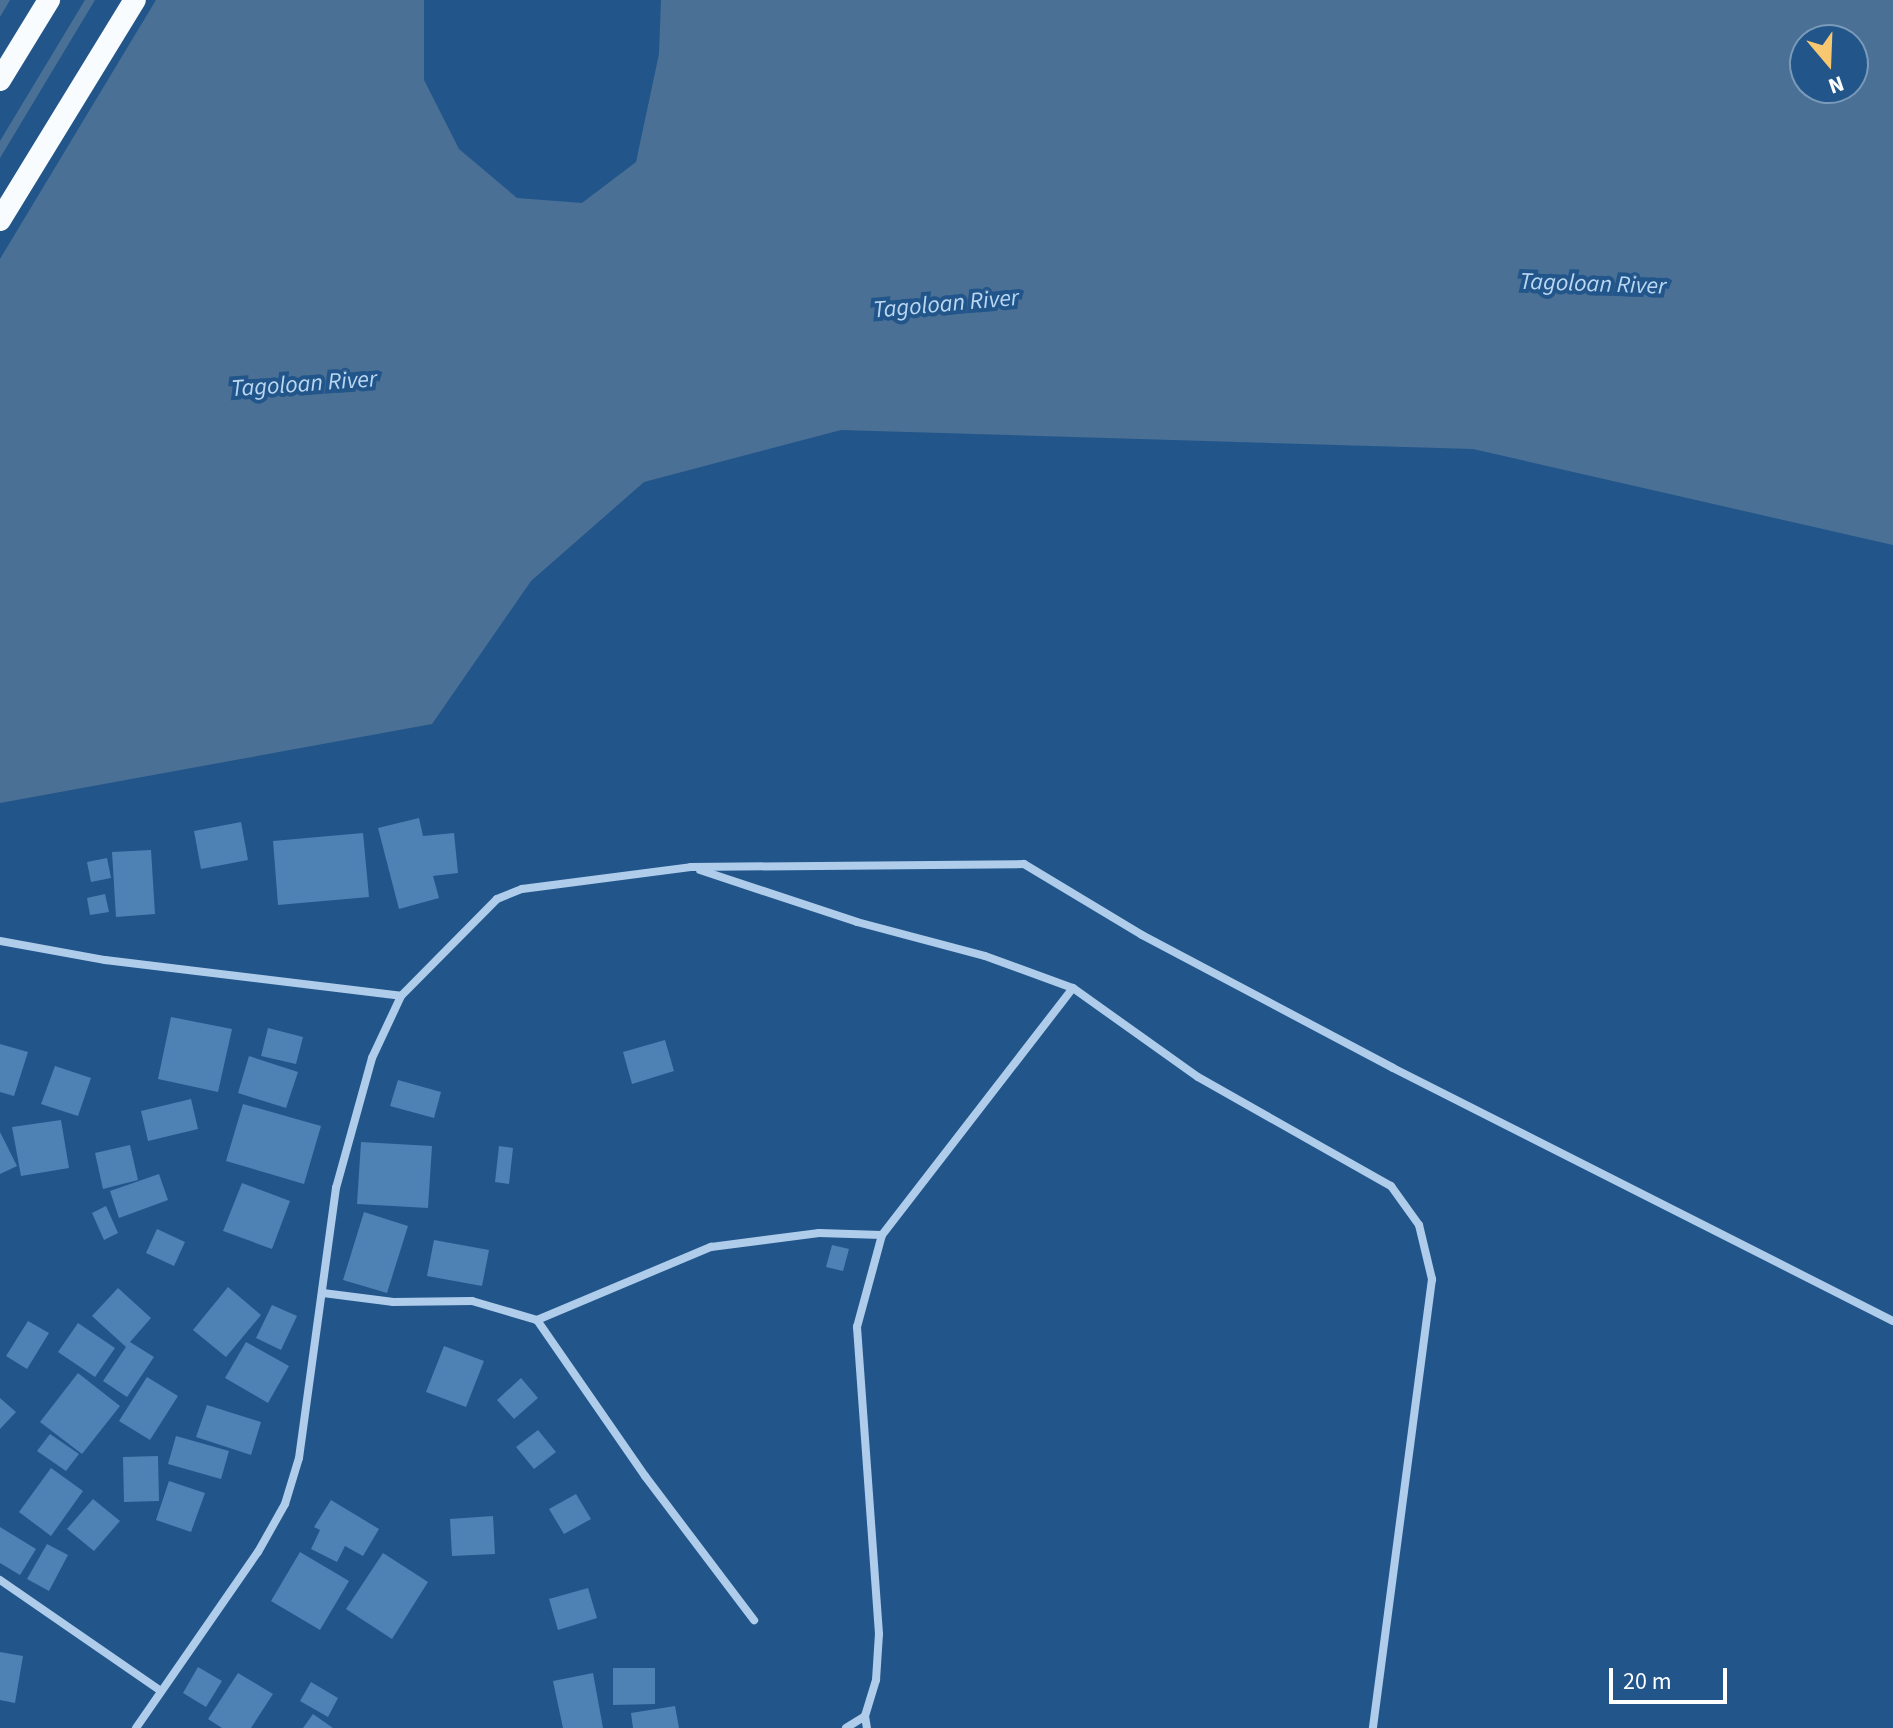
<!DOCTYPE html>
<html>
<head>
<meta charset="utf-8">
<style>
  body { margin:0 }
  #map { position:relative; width:1893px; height:1728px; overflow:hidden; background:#22568b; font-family:"Source Sans 3",sans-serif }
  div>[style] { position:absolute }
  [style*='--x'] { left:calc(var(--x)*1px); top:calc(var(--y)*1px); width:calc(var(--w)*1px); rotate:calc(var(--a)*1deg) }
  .water>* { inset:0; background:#4b7096 }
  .pier>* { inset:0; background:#22568b }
  .building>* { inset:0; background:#4e81b4 }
  .minor>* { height:8px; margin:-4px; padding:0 4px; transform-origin:4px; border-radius:4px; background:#afcdeb }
  .trunk>* { height:22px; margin:-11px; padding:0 11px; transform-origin:11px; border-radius:11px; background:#f9fcfe }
  span { translate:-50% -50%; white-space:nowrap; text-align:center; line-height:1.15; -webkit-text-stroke:8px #22568b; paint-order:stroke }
  .water-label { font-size:24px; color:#bad7f2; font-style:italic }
  .north { position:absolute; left:1789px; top:24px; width:80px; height:80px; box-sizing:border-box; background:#22568b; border:2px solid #7a9ab9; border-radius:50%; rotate:161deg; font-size:22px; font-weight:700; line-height:32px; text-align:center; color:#fff }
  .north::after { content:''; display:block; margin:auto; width:28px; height:36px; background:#f7c870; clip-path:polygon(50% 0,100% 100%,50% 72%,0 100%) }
  .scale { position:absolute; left:1609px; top:1668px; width:118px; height:36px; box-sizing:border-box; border:4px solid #fff; border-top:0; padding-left:10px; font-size:24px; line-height:28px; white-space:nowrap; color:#fff; -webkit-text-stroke:6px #22568b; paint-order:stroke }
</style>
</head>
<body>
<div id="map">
  <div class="water">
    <div style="clip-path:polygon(evenodd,0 0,424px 0,424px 80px,459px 149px,517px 198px,582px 203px,636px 162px,659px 54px,661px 0,1893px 0,1893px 545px,1473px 449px,841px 430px,644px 482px,531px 581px,432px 724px,0 803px,0 0,1805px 40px,1853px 40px,1853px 88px,1805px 88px,1805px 40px)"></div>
  </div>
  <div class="pier">
    <div style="clip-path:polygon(10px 0,85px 0,0 141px,0 17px)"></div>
    <div style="clip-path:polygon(95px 0,156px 0,0 259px,0 158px)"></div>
  </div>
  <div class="building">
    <div style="clip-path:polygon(419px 818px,423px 836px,454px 833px,458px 873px,433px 876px,439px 898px,399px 909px,378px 828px)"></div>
    <div style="clip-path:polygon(241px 822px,248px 860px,201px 869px,194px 831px)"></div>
    <div style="clip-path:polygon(363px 833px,369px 897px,278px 905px,273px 841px)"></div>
    <div style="clip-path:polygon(151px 850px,155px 914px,116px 917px,112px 852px)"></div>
    <div style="clip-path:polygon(107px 858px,111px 878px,91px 882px,87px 862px)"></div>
    <div style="clip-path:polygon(105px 894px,109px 912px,90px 915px,87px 898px)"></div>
    <div style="clip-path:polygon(171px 1017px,232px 1029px,218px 1092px,158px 1079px)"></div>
    <div style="clip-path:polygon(268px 1028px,303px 1037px,296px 1064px,261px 1056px)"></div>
    <div style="clip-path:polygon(665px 1040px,674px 1071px,632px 1084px,623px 1052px)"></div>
    <div style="clip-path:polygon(0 1044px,28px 1052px,14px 1096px,0 1092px)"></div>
    <div style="clip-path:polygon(249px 1056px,298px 1072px,286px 1108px,238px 1093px)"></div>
    <div style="clip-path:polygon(55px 1066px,91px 1078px,78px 1116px,41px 1104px)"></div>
    <div style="clip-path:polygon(398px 1080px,441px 1092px,434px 1118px,390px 1106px)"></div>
    <div style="clip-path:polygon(191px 1099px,198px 1129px,148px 1141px,141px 1111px)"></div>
    <div style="clip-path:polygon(243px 1104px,321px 1126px,304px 1184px,226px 1161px)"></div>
    <div style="clip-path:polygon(61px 1120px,69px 1168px,21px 1176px,12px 1127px)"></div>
    <div style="clip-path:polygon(0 1132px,17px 1166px,0 1174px)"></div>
    <div style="clip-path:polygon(361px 1142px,432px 1146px,428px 1208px,357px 1204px)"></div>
    <div style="clip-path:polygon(130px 1145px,138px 1180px,103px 1189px,95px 1153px)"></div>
    <div style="clip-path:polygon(499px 1146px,513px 1148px,509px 1184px,495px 1182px)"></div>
    <div style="clip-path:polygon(159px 1174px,168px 1200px,119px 1218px,110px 1191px)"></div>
    <div style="clip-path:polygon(242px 1183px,290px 1201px,272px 1249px,223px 1231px)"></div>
    <div style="clip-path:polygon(106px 1206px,118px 1233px,104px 1240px,92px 1213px)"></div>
    <div style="clip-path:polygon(364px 1212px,408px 1226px,387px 1293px,343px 1280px)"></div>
    <div style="clip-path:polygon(157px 1229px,185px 1242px,174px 1266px,146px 1253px)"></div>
    <div style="clip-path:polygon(434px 1240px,489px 1250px,482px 1286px,427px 1276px)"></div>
    <div style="clip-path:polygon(832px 1245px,849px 1249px,843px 1271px,826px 1267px)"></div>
    <div style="clip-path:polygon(228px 1287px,261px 1315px,226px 1357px,193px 1330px)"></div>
    <div style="clip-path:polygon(118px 1288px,151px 1318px,130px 1342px,154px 1357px,127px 1397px,103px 1381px,126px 1347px,92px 1316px)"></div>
    <div style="clip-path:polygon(272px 1305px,297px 1316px,281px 1350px,256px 1338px)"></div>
    <div style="clip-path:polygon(28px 1321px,49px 1333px,27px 1369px,6px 1356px)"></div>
    <div style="clip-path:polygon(78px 1323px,115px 1348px,95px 1377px,58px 1352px)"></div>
    <div style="clip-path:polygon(246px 1342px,289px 1366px,268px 1403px,225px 1378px)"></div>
    <div style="clip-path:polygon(444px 1346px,484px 1361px,466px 1407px,426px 1392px)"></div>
    <div style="clip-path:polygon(78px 1373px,120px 1406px,82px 1454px,40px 1422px)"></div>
    <div style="clip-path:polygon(147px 1377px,178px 1396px,150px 1440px,119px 1421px)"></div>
    <div style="clip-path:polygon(521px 1378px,538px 1398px,514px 1419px,497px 1400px)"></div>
    <div style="clip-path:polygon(0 1398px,16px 1412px,0 1429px)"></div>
    <div style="clip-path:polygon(207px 1405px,261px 1422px,251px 1455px,196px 1437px)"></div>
    <div style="clip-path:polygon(538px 1430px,556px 1452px,534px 1469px,516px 1447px)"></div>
    <div style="clip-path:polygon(50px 1434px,79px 1454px,66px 1471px,37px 1451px)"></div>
    <div style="clip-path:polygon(176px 1436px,229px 1451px,221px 1479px,168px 1464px)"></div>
    <div style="clip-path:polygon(158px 1456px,159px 1501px,124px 1502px,123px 1457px)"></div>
    <div style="clip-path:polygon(51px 1468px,83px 1491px,51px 1536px,19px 1512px)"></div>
    <div style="clip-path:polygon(169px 1481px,205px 1493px,191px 1532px,156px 1520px)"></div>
    <div style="clip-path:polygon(576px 1494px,591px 1519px,564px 1534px,549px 1509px)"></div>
    <div style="clip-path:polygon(93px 1499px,120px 1521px,94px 1551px,67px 1529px)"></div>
    <div style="clip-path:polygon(331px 1500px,379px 1529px,363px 1556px,345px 1546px,337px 1562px,311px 1549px,320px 1530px,314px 1527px)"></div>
    <div style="clip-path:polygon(493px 1516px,495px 1554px,452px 1556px,450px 1519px)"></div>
    <div style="clip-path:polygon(0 1527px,36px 1549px,20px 1575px,0 1563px)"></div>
    <div style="clip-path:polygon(47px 1544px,68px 1555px,49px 1591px,27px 1579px)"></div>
    <div style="clip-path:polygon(300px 1552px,349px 1581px,320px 1630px,271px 1601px)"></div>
    <div style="clip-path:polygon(383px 1553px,428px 1582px,392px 1639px,346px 1609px)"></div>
    <div style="clip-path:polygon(588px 1588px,597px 1618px,558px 1630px,549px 1599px)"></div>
    <div style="clip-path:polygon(0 1652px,23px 1656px,15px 1703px,0 1700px)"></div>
    <div style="clip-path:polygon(198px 1667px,222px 1681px,206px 1707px,183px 1693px)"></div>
    <div style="clip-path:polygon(613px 1668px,655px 1668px,655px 1704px,613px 1705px)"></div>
    <div style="clip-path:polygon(238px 1673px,273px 1694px,251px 1728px,222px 1728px,208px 1719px)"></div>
    <div style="clip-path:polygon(593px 1673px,603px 1728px,563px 1728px,553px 1681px)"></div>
    <div style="clip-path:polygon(311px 1682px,338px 1698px,328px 1717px,300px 1701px)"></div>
    <div style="clip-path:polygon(675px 1706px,679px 1728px,633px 1728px,631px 1713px)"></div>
    <div style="clip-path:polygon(313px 1714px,333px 1728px,303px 1728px)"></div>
  </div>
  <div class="minor">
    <div style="--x:700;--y:870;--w:165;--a:18.3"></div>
    <div style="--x:857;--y:922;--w:132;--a:14.9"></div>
    <div style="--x:985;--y:956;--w:94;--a:20"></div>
    <div style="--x:1073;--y:988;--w:153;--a:35.5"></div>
    <div style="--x:1198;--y:1077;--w:222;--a:29.5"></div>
    <div style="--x:1391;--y:1186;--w:48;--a:54.3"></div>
    <div style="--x:1419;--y:1225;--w:56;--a:76.5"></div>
    <div style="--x:1432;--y:1279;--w:453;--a:97.5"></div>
    <div style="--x:0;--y:941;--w:107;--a:10.3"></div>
    <div style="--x:105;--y:960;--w:298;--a:6.9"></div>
    <div style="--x:323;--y:1293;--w:71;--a:7.3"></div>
    <div style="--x:393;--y:1302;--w:79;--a:-0.7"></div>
    <div style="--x:472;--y:1301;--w:68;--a:16.3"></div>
    <div style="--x:537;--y:1320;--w:190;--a:55.3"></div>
    <div style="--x:645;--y:1476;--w:181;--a:52.9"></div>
    <div style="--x:537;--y:1320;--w:189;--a:-22.8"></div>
    <div style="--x:711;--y:1247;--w:109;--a:-7.4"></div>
    <div style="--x:819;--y:1233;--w:63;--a:1.8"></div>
    <div style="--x:0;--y:1580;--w:192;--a:34.6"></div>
    <div style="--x:865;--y:1716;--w:12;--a:81"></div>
    <div style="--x:136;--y:1728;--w:214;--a:-55.3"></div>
    <div style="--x:258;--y:1552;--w:55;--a:-60.6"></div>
    <div style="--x:285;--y:1504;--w:48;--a:-73.1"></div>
    <div style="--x:299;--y:1458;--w:273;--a:-82.2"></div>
    <div style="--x:336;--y:1188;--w:135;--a:-74.5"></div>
    <div style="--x:372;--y:1058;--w:68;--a:-64.9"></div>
    <div style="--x:401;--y:996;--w:136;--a:-45.3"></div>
    <div style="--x:497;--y:899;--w:27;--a:-22"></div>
    <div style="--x:522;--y:889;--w:170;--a:-7.4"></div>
    <div style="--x:691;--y:867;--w:333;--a:-0.5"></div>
    <div style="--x:1024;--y:864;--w:138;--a:31"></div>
    <div style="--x:1142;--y:935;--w:284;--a:27.9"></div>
    <div style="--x:1393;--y:1068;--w:560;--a:26.84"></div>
    <div style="--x:846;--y:1728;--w:22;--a:-32"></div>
    <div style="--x:865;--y:1716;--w:38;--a:-73"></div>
    <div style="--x:876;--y:1680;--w:46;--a:-86.3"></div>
    <div style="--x:879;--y:1634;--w:308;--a:-94.1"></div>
    <div style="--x:857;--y:1327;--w:95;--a:-74.8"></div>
    <div style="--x:882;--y:1235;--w:312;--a:-52.3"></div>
  </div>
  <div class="trunk">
    <div style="--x:0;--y:80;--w:94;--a:-58.5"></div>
    <div style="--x:0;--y:220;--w:258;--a:-58.5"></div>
  </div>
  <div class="water-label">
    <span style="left:1593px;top:284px;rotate:2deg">Tagoloan River</span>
    <span style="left:946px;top:304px;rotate:-5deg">Tagoloan River</span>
    <span style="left:304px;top:384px;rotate:-4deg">Tagoloan River</span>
  </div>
  <div class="north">N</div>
  <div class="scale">20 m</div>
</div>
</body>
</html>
